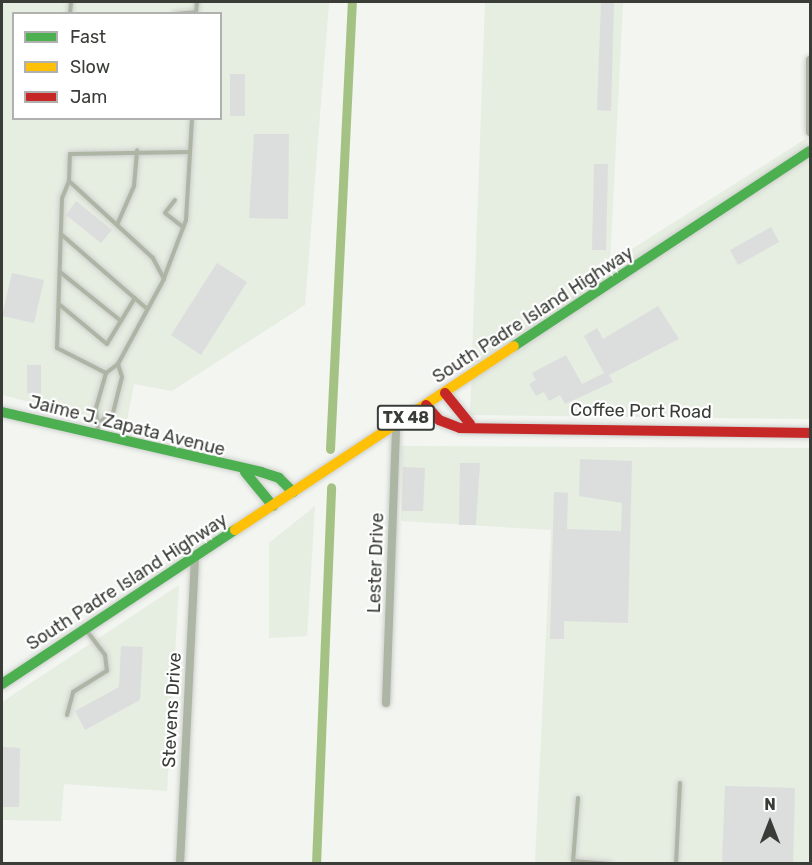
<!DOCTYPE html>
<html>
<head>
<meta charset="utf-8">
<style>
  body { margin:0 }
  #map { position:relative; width:812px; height:865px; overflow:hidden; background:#f2f5f0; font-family:Rubik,sans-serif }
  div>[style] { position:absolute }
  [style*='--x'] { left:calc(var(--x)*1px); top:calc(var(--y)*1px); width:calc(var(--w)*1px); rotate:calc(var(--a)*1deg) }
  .built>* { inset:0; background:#e6ede1 }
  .canal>* { height:9px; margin:-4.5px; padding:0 4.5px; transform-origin:4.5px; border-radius:4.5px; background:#a4c283 }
  .building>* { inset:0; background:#dcdede }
  .roads { filter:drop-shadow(0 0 2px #cdcfcc) drop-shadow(0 0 2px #cdcfcc) }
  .lane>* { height:4px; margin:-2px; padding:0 2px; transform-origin:2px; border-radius:2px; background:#adb5a5 }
  .street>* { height:8px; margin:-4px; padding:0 4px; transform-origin:4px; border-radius:4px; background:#adb5a5 }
  .fast>* { height:10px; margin:-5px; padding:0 5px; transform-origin:5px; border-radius:5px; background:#4caf50 }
  .slow>* { height:10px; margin:-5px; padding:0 5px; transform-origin:5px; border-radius:5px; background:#ffc107 }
  .jam>* { height:10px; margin:-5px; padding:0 5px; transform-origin:5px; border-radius:5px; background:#c62828 }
  span { translate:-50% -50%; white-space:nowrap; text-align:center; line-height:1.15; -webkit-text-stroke:4.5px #fff; paint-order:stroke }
  .shield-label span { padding:2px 4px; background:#fff; border:2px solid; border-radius:4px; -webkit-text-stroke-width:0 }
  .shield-label { font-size:16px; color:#393c37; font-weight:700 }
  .street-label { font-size:18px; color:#393c37 }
  .frame { position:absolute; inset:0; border:3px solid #393c37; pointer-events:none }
  .legend { position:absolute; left:12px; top:12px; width:210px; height:108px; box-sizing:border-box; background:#fff; border:2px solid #b0b1af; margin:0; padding:8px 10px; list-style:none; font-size:18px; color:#393c37 }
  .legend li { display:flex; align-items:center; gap:12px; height:30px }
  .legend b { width:30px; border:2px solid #b0b1af }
  .north { position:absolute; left:740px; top:793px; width:60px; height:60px; -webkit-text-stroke:4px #fff; paint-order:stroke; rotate:0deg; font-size:16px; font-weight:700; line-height:24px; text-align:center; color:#393c37 }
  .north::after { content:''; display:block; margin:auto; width:21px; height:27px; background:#393c37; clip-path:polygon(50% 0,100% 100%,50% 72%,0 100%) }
</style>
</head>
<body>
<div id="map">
  <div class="built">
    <div style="clip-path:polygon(evenodd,2px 2px,329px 2px,305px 305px,172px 391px,134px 384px,126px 426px,2px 395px,2px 2px,14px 14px,220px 14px,220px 118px,14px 118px,14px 14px)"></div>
    <div style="clip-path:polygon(485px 2px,623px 2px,610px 263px,810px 136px,810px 419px,470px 415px)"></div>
    <div style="clip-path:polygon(401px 446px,810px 448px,810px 863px,535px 863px,551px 530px,401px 521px)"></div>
    <div style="clip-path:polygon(315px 506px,307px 636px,269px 638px,269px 543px)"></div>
    <div style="clip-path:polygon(179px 585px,167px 791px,64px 784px,61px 821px,2px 820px,2px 702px)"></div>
  </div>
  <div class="canal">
    <div style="--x:330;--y:449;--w:448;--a:-87.2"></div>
    <div style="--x:316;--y:864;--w:377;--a:-87.7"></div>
  </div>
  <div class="building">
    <div style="clip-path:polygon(601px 2px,614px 2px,611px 111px,597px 110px)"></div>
    <div style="clip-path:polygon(230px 74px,245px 74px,245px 116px,230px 116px)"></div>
    <div style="clip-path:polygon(254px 134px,289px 134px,288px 219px,249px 218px)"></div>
    <div style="clip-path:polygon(594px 164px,608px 164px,606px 250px,592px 250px)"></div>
    <div style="clip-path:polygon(76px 201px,112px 230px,101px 243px,66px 215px)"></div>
    <div style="clip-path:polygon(771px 227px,779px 242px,738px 265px,730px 250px)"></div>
    <div style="clip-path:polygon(217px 263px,247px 282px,201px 355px,171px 335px)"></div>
    <div style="clip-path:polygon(12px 273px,44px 280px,34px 323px,2px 316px)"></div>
    <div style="clip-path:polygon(658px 306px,679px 339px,609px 375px,613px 382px,565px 404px,560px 395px,549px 401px,544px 392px,536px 396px,529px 384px,536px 380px,532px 373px,566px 355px,582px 384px,604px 373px,584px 336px,597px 328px,603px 339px)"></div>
    <div style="clip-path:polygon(27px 365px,41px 365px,41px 393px,27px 393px)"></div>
    <div style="clip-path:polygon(580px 459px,632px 461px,628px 623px,564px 621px,564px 639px,550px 639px,554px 492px,568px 493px,567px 529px,621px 531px,622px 503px,579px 496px)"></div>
    <div style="clip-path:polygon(460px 463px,480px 463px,476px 525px,459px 525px)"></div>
    <div style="clip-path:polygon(403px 467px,425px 468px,423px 511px,402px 511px)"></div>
    <div style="clip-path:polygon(121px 646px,143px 647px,140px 700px,85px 730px,75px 711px,119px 687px)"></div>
    <div style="clip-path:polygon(3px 747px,20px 748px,19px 807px,2px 807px)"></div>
    <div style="clip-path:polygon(725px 786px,795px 788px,793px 864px,722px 864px)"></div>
  </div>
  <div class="roads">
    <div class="lane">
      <div style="--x:196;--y:13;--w:11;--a:-85"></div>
      <div style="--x:70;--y:14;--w:12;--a:-85"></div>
      <div style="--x:175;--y:14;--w:21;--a:-5"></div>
      <div style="--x:69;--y:181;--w:18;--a:112"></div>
      <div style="--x:62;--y:198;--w:150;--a:91.9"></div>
      <div style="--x:57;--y:348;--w:55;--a:27"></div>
      <div style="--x:175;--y:200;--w:16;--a:128"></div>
      <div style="--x:165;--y:213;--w:23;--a:38"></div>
      <div style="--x:117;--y:225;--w:43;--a:-66.4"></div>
      <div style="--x:134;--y:186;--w:36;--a:-85"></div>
      <div style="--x:62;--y:235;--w:111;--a:41"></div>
      <div style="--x:164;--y:278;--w:62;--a:-69.2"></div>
      <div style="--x:186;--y:220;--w:102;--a:-86.6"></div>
      <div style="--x:60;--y:305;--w:61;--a:39.7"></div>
      <div style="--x:107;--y:344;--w:27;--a:-59"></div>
      <div style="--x:121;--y:321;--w:78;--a:-141.2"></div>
      <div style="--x:121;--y:321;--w:27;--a:-59"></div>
      <div style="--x:101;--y:421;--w:14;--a:-34"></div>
      <div style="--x:113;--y:413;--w:37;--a:-76"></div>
      <div style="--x:122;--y:377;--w:14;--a:-107"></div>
      <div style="--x:98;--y:432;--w:24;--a:-95"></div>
      <div style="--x:96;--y:408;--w:36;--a:-74"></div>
      <div style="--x:106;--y:373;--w:15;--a:-37"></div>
      <div style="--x:118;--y:364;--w:97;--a:-61.6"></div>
      <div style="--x:164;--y:279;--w:24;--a:-118"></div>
      <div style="--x:153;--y:258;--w:114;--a:-137.5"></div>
      <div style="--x:69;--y:181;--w:27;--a:-88"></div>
      <div style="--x:70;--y:154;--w:120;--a:-1"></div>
      <div style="--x:67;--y:715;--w:24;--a:-75"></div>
      <div style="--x:73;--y:692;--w:40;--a:-32"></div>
      <div style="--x:107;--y:671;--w:16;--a:-97"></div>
      <div style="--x:105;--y:655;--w:31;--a:-127"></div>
      <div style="--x:578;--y:798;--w:63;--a:94.5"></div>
      <div style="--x:573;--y:861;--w:38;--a:5"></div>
      <div style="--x:676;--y:864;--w:81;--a:-87.2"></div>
    </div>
    <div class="street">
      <div style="--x:810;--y:60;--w:72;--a:90"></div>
      <div style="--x:386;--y:703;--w:279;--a:-87.9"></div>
      <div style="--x:180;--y:864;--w:306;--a:-87.2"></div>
    </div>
    <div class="fast">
      <div style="--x:514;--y:346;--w:354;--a:-33.4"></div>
      <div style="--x:2;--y:412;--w:266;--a:13"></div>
      <div style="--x:261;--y:472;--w:19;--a:18"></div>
      <div style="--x:279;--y:478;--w:20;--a:45"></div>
      <div style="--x:245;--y:472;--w:44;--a:50.5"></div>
      <div style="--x:2;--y:684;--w:279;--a:-33.5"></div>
    </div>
    <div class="slow">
      <div style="--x:235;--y:530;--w:334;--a:-33.4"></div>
    </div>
    <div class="jam">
      <div style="--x:445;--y:393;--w:40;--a:51"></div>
      <div style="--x:426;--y:405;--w:20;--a:49"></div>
      <div style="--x:439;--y:420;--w:22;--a:21"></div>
      <div style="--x:460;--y:428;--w:350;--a:0.8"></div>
    </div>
  </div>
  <div class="shield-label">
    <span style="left:406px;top:418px">TX 48</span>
  </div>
  <div class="street-label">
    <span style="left:533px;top:315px;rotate:-33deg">South Padre Island Highway</span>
    <span style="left:641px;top:411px;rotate:1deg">Coffee Port Road</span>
    <span style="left:127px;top:426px;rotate:14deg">Jaime J. Zapata Avenue</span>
    <span style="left:376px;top:563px;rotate:-88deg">Lester Drive</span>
    <span style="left:127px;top:582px;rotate:-33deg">South Padre Island Highway</span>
    <span style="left:172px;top:710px;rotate:-87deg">Stevens Drive</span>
  </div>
  <div class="frame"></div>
  <ul class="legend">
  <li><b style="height:8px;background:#4caf50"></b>Fast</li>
  <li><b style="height:8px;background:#ffc107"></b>Slow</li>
  <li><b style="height:8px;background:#c62828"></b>Jam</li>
  </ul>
  <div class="north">N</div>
</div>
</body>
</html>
